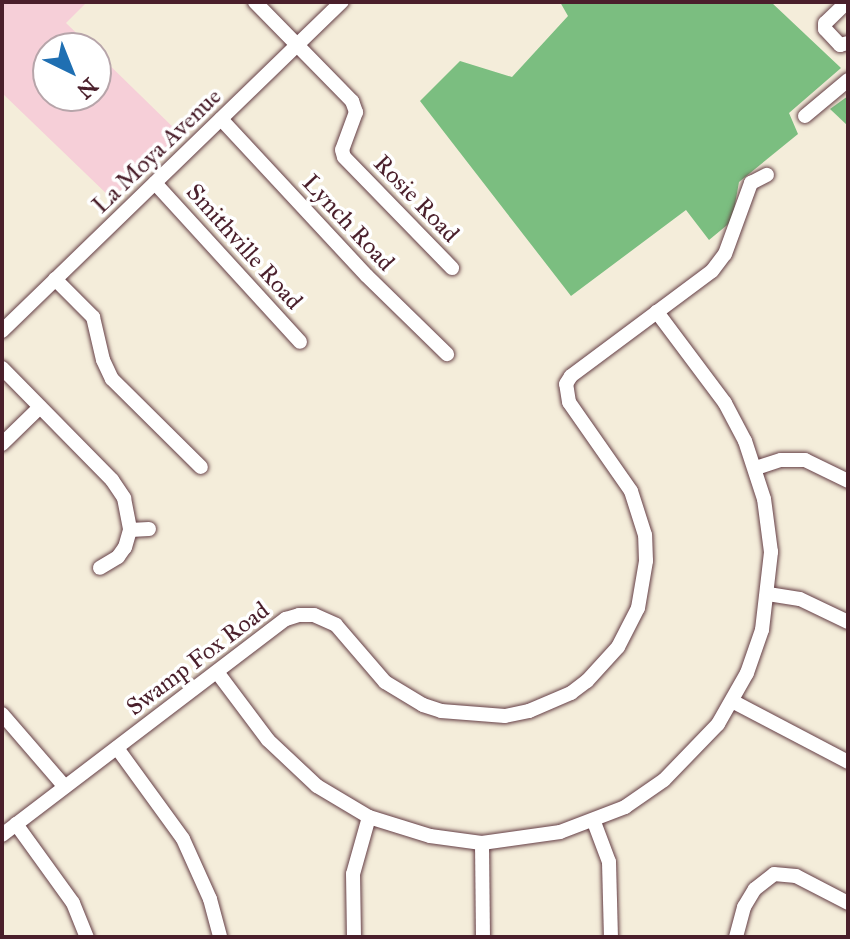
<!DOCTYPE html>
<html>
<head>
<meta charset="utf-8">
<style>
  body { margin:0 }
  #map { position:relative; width:850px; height:939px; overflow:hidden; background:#f4edda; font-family:"IM FELL Great Primer",serif }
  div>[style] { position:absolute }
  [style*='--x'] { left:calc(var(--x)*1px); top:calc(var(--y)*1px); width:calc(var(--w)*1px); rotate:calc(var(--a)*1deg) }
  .built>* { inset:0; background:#f6cfd8 }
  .forest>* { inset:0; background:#7bbe80 }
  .roads { filter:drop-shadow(0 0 2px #643e45) drop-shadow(0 0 2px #643e45) }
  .minor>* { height:14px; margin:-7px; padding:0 7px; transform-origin:7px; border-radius:7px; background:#fff }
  span { translate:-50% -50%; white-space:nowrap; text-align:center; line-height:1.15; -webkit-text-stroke:7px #fff; paint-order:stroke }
  .street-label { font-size:24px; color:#4a1f2b }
  .frame { position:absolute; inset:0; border:4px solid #4a1f2b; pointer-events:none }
  .north { position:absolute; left:32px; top:32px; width:80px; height:80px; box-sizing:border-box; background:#fff; border:2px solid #b7a5aa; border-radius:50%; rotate:137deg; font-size:22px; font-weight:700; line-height:32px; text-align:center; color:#4a1f2b }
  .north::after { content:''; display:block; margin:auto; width:28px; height:36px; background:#1f6fb2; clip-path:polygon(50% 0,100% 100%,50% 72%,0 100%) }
</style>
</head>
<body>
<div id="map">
  <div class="built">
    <div style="clip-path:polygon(2px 2px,87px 2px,66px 23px,92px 48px,48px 48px,48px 96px,96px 96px,96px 52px,180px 134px,112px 199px,2px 93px)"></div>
  </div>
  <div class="forest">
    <div style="clip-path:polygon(560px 2px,771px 2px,841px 68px,789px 113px,798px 134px,739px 182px,732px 221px,709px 240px,686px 210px,571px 296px,420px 101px,460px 61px,512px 77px,568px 16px)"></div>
    <div style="clip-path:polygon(848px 96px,848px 126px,830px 109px)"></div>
  </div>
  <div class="roads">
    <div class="minor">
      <div style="--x:255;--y:2;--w:139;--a:45.6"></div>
      <div style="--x:352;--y:101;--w:12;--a:70"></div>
      <div style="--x:356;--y:112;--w:40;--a:110.2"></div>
      <div style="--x:342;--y:150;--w:7;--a:74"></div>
      <div style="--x:344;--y:157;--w:155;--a:45.8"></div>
      <div style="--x:847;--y:2;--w:30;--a:136"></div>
      <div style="--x:825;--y:23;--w:6;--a:90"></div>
      <div style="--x:825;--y:29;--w:22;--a:47"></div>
      <div style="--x:840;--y:45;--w:8;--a:-14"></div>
      <div style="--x:805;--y:116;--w:56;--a:-39.9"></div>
      <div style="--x:221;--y:119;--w:214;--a:47.1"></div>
      <div style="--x:367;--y:276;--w:112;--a:44.3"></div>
      <div style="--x:155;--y:183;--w:215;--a:47.6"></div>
      <div style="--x:55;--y:279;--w:54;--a:45"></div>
      <div style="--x:93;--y:317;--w:44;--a:76.9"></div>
      <div style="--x:103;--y:360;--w:21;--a:65"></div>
      <div style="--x:112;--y:379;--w:125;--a:44.7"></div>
      <div style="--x:2;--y:331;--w:473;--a:-44.1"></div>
      <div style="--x:2;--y:368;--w:157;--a:45.5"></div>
      <div style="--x:112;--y:480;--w:22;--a:56"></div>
      <div style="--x:124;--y:498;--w:33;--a:79"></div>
      <div style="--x:130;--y:530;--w:18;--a:106"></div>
      <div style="--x:125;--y:547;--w:12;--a:125"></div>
      <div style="--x:118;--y:557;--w:21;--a:149"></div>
      <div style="--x:2;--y:444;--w:53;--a:-44.2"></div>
      <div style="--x:756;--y:468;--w:26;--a:-18"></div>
      <div style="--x:781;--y:460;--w:24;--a:0"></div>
      <div style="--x:805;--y:460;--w:48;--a:26"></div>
      <div style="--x:130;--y:530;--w:19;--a:-3"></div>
      <div style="--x:768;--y:594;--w:32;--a:9"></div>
      <div style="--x:800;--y:599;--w:53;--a:25.6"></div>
      <div style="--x:217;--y:672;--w:85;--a:53.1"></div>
      <div style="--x:268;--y:740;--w:67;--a:43.2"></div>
      <div style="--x:317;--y:786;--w:61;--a:30.8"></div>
      <div style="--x:369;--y:817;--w:64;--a:17.3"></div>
      <div style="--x:430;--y:836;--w:52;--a:7.7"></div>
      <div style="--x:482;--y:843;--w:79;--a:-8"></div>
      <div style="--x:560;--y:832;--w:70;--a:-21"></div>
      <div style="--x:625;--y:807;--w:47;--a:-34.7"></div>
      <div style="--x:664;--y:780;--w:78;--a:-46"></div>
      <div style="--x:718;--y:724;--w:59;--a:-60.4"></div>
      <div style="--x:747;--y:673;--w:46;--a:-70.8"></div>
      <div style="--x:762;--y:630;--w:79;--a:-83.4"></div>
      <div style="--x:771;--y:552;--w:53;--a:-97.5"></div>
      <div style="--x:764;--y:499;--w:61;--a:-108.1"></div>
      <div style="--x:745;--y:441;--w:43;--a:-117.8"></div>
      <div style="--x:725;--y:403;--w:114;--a:-126.8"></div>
      <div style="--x:732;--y:701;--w:131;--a:27.7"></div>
      <div style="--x:2;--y:714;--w:96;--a:49.2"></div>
      <div style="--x:117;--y:748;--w:112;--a:54"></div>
      <div style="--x:183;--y:839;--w:66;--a:65.8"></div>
      <div style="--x:210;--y:899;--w:39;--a:75"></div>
      <div style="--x:594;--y:822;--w:43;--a:69.4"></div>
      <div style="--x:609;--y:862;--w:75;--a:88.5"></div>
      <div style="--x:16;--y:824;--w:97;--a:54.2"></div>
      <div style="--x:73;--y:903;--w:37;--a:68"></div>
      <div style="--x:2;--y:835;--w:357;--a:-37.3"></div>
      <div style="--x:286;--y:619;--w:14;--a:-17"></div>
      <div style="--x:299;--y:615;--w:15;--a:0"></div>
      <div style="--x:314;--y:615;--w:24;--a:24"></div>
      <div style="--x:336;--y:625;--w:75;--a:49.3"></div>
      <div style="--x:385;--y:682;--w:44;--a:31.2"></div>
      <div style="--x:423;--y:705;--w:19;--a:18"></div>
      <div style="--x:441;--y:711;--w:64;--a:4.5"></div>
      <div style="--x:505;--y:716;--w:25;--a:-12"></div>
      <div style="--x:529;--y:711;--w:46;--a:-23.2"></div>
      <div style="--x:571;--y:693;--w:20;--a:-37"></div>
      <div style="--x:587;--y:681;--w:46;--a:-47.6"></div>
      <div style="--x:618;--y:647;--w:44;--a:-62.9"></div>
      <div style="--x:638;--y:608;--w:48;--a:-80.3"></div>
      <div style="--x:646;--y:561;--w:26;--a:-92"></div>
      <div style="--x:645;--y:535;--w:46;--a:-107.7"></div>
      <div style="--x:631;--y:491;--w:108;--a:-124.9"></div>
      <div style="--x:569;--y:402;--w:18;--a:-99"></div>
      <div style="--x:566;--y:384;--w:9;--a:-58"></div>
      <div style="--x:571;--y:376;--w:176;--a:-36.7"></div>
      <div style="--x:712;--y:271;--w:21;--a:-53"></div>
      <div style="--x:725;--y:254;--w:76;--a:-69.9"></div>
      <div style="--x:751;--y:183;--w:18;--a:-27"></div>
      <div style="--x:482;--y:843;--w:94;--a:89.4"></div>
      <div style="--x:354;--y:937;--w:63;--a:-90.9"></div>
      <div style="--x:353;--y:874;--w:59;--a:-74.3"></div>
      <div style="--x:736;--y:937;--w:31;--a:-75"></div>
      <div style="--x:744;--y:907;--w:21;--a:-59"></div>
      <div style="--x:755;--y:889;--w:24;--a:-38"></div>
      <div style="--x:774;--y:874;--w:22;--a:5"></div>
      <div style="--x:796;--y:876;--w:59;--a:27.4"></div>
    </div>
  </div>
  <div class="street-label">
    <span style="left:157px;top:151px;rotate:-44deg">La Moya Avenue</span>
    <span style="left:416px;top:199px;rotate:46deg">Rosie Road</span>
    <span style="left:348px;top:223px;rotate:47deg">Lynch Road</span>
    <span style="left:244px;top:247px;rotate:48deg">Smithville Road</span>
    <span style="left:198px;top:659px;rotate:-37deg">Swamp Fox Road</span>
  </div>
  <div class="frame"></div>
  <div class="north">N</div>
</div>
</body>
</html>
